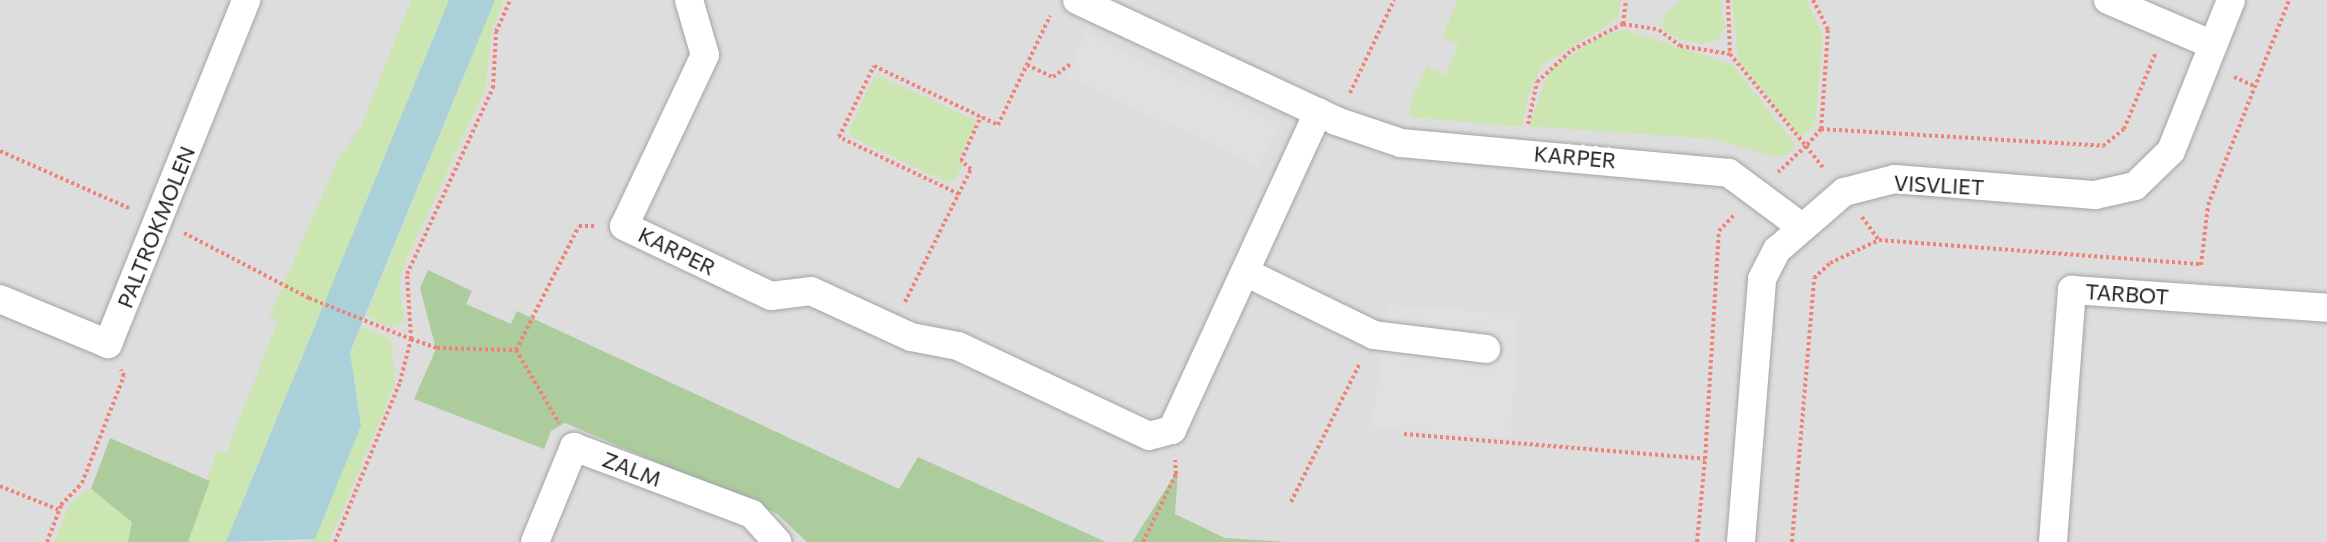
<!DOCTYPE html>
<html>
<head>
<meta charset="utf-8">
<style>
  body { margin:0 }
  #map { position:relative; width:2327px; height:542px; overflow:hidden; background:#efece7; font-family:Commissioner,sans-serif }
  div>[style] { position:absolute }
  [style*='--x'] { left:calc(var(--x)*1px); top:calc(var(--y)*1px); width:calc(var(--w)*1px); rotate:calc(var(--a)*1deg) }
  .residential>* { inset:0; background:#dedddd }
  .grass>* { inset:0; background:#cbe6b1 }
  .forest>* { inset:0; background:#accc9e }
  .parking>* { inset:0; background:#e0e0e0 }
  .water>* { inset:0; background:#aad0da }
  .path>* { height:4px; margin-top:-2px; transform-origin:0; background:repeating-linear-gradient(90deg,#f08277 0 3px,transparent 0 6px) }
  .roads { filter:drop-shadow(0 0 2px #a4a4a4) drop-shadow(0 0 2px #a4a4a4) }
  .minor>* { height:28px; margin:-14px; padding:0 14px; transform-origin:14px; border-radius:14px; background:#fff }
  span { translate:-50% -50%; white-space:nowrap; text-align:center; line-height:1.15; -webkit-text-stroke:6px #fff; paint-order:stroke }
  .street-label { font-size:21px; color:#202020 }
</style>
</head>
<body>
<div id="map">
  <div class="residential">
    <div style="clip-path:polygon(0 0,2327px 0,2327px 542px,0 542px)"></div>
  </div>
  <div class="grass">
    <div style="clip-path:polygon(411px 0,449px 0,226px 542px,188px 542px,217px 450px,226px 453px,278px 321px,269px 317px,340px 155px,361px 127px)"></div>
    <div style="clip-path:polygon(495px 0,504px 0,491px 32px,486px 87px,404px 265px,399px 282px,404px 321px,394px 328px,366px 316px)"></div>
    <div style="clip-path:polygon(1458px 0,1621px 0,1617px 19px,1542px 65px,1528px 96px,1522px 127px,1411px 117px,1409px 105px,1427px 66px,1445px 76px,1459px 44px,1442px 37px)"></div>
    <div style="clip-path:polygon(1682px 0,1720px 0,1725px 27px,1717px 40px,1701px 44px,1675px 37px,1661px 26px,1666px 13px)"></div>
    <div style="clip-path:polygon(1732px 0,1806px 0,1823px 36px,1815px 124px,1801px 138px,1738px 60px)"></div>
    <div style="clip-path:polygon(1625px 30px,1733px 65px,1796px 146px,1784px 156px,1772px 156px,1713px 139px,1529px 126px,1550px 69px,1601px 36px)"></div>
    <div style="clip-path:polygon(881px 77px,977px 121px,958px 160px,963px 163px,955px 180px,947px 182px,852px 137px,849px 130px,873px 79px)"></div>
    <div style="clip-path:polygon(361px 327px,391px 339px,395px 384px,329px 542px,312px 542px,361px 426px,350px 352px)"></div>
    <div style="clip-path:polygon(90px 489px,133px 522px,128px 542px,54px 542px,71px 502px)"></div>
  </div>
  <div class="forest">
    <div style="clip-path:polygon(428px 270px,472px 291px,466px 304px,511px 324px,517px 311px,899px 489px,918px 457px,1106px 542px,807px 542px,776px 513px,565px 423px,551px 431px,544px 449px,414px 399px,436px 349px,420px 288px)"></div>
    <div style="clip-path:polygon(110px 438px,210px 481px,188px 542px,128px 542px,132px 522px,91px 489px)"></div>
    <div style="clip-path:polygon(1178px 470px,1175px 514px,1225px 538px,1289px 542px,1132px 542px)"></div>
  </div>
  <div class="parking">
    <div style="clip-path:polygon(1086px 34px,1278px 125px,1259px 167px,1067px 76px)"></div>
    <div style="clip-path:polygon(1388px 305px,1519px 314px,1511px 438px,1371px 428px)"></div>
  </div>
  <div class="water">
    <div style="clip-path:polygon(449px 0,495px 0,350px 352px,361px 426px,315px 539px,226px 542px)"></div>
  </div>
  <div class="path">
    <div style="--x:1728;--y:0;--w:54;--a:87.9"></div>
    <div style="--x:1813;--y:0;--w:34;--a:63"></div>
    <div style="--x:1828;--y:30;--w:99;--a:94"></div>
    <div style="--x:1821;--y:129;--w:23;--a:131"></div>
    <div style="--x:1806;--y:146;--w:29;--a:52"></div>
    <div style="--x:1623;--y:24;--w:24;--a:-83"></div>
    <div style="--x:1027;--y:65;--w:29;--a:25"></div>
    <div style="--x:1053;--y:77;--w:21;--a:-37"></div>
    <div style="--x:2234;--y:77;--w:22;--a:24"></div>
    <div style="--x:1350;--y:93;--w:103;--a:-64.7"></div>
    <div style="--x:1528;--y:124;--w:43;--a:-77.9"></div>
    <div style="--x:1537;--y:82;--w:47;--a:-42.4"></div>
    <div style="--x:1572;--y:50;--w:57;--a:-27"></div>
    <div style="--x:1623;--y:24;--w:36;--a:9"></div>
    <div style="--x:1659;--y:30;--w:26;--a:37"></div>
    <div style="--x:1680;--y:46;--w:51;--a:9.1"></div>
    <div style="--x:1730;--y:54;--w:119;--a:50.4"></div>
    <div style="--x:1806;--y:146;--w:38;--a:137"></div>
    <div style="--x:1821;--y:129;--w:283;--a:3.4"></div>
    <div style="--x:2103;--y:146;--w:27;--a:-39"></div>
    <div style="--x:2124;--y:129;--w:83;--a:-67.4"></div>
    <div style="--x:0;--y:151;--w:143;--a:23.9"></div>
    <div style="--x:959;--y:194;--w:133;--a:-154.6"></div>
    <div style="--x:839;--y:137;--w:79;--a:-63.8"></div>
    <div style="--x:874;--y:66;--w:137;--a:25.4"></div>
    <div style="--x:998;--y:125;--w:121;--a:-64.5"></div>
    <div style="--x:1862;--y:217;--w:29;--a:54"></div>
    <div style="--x:1879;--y:240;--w:323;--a:4.3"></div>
    <div style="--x:184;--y:233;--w:141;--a:27.5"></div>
    <div style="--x:309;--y:298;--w:110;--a:21.9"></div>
    <div style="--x:411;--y:339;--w:28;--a:19"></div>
    <div style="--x:437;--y:348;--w:79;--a:1.5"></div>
    <div style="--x:516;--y:350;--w:85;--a:59.5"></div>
    <div style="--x:2201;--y:265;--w:60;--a:-83.3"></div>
    <div style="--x:2208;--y:205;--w:220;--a:-68.4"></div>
    <div style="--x:905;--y:302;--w:148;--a:-63.6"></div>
    <div style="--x:971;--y:169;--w:13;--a:-141"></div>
    <div style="--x:961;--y:161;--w:49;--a:-66"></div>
    <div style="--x:516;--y:350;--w:139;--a:-63.1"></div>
    <div style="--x:579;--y:226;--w:16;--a:0"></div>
    <div style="--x:1404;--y:434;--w:302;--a:4.7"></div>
    <div style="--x:1705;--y:459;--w:228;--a:-86.5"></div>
    <div style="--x:1719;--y:231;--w:22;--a:-47"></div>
    <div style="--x:0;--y:486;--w:64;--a:22.1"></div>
    <div style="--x:1291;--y:502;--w:155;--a:-63.6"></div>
    <div style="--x:47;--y:542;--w:40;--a:-69"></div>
    <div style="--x:61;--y:505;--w:30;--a:-46"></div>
    <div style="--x:82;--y:483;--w:115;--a:-68.6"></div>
    <div style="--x:124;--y:376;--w:7;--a:-117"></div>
    <div style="--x:335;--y:542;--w:173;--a:-67.9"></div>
    <div style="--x:400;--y:382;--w:44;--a:-75.7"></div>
    <div style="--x:411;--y:339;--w:65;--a:-93.5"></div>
    <div style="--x:407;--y:274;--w:205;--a:-65.2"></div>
    <div style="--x:493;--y:88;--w:56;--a:-86.9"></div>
    <div style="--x:496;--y:32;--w:35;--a:-66"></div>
    <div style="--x:1143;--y:542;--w:76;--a:-64.1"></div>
    <div style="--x:1176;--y:474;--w:14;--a:-94"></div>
    <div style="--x:1697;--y:542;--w:83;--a:-84.5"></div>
    <div style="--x:1792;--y:542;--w:265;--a:-85.2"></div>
    <div style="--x:1814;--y:278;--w:22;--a:-43"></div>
    <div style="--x:1830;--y:263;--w:54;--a:-25.1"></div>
  </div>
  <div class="roads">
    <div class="minor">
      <div style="--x:689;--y:0;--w:57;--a:73.8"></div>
      <div style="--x:705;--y:55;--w:189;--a:115.3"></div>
      <div style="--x:624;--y:226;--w:163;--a:25.5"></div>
      <div style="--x:771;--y:296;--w:40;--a:-7.1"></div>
      <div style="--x:811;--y:291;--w:110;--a:24.7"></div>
      <div style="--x:911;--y:337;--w:48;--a:10.8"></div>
      <div style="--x:958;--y:346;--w:211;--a:25.2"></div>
      <div style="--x:1149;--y:436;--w:24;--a:-15"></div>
      <div style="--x:1172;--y:430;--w:350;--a:-65.3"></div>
      <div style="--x:1077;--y:0;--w:286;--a:25"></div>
      <div style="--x:1336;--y:121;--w:69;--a:18.7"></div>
      <div style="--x:1401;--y:143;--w:329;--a:5.2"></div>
      <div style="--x:1729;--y:173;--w:87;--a:36.6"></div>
      <div style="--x:2108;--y:0;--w:114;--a:23.2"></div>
      <div style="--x:1247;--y:273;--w:141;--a:26"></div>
      <div style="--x:1374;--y:335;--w:113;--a:7.1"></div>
      <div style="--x:0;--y:299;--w:117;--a:22.6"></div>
      <div style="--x:108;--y:344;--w:371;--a:-68.1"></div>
      <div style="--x:535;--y:542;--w:103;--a:-67.7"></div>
      <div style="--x:574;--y:447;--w:190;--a:20.6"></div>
      <div style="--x:752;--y:514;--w:38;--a:48"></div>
      <div style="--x:1741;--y:542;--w:264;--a:-85.4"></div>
      <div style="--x:1762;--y:279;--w:33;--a:-63"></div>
      <div style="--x:1777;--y:250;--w:89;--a:-40.9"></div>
      <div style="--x:1844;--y:192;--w:53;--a:-14.3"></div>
      <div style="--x:1895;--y:179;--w:201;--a:4.6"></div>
      <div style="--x:2095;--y:195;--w:41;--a:-12.7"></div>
      <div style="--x:2135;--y:186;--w:50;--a:-44.2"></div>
      <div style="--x:2171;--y:151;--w:162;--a:-68.3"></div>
      <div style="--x:2053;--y:542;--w:253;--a:-85.7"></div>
      <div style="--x:2072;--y:290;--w:256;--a:4"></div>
    </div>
  </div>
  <div class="street-label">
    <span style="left:1575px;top:157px;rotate:5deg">KARPER</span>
    <span style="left:1939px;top:185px;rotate:3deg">VISVLIET</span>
    <span style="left:156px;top:227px;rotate:-68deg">PALTROKMOLEN</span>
    <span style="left:677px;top:251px;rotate:26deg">KARPER</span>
    <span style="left:2127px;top:294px;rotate:4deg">TARBOT</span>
    <span style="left:632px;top:469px;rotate:21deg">ZALM</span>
  </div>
</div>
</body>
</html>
